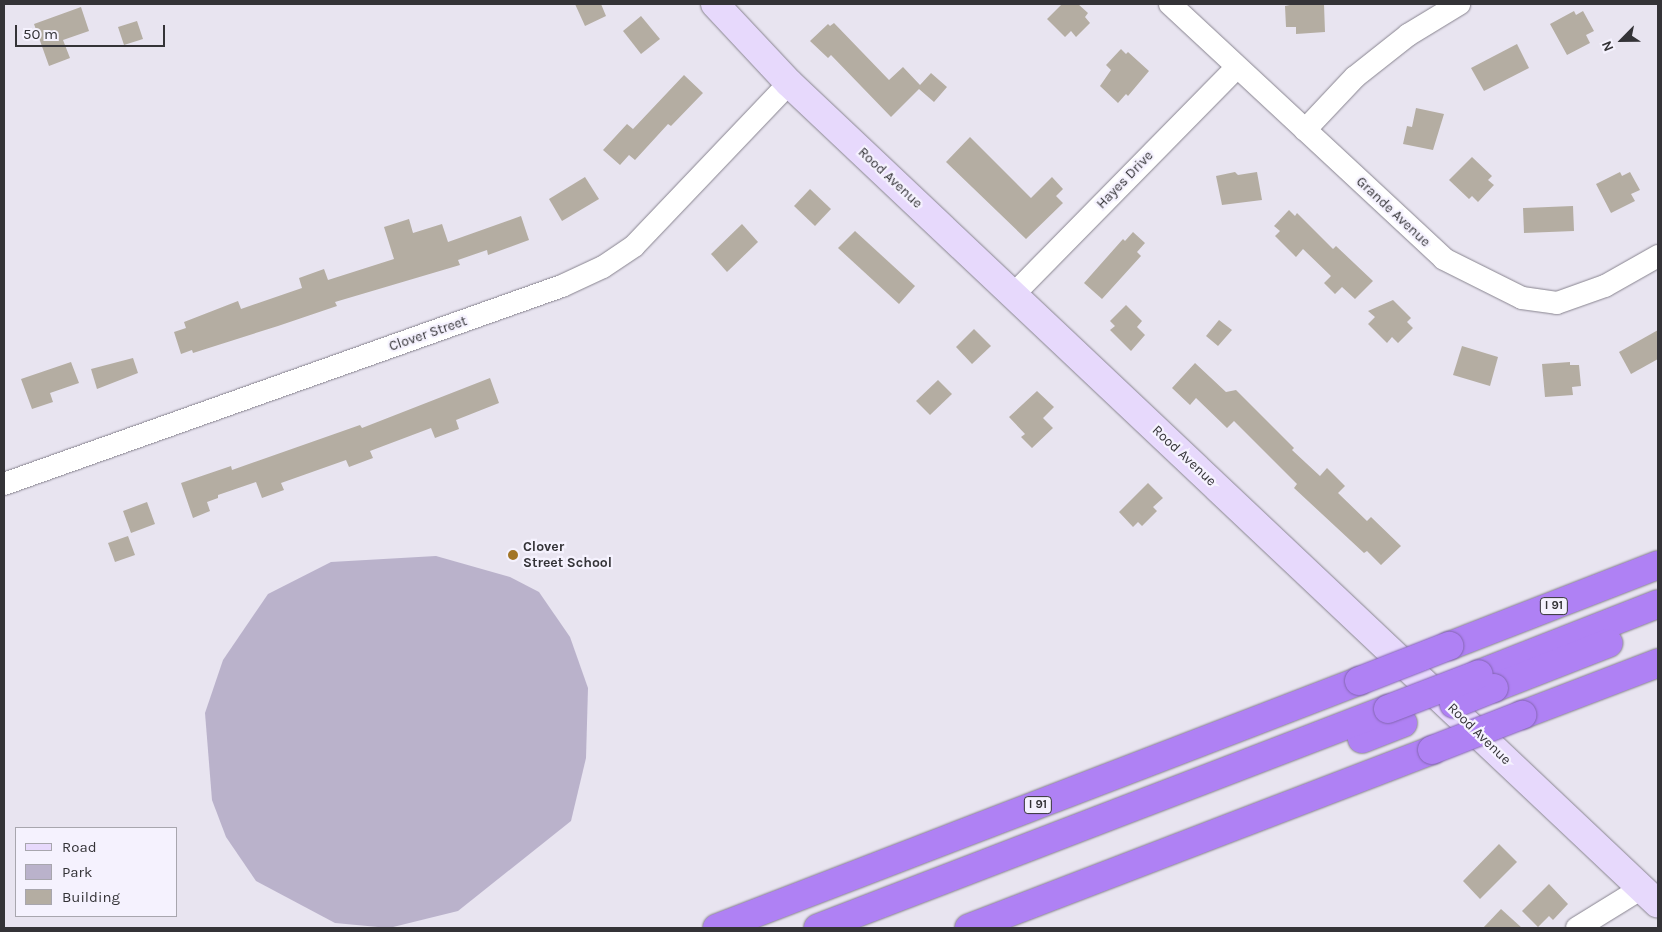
<!DOCTYPE html>
<html>
<head>
<meta charset="utf-8">
<style>
  body { margin:0 }
  #map { position:relative; width:1662px; height:932px; overflow:hidden; background:#e8e4f0; font-family:Karla,sans-serif }
  div>[style] { position:absolute }
  [style*='--x'] { left:calc(var(--x)*1px); top:calc(var(--y)*1px); width:calc(var(--w)*1px); rotate:calc(var(--a)*1deg) }
  .green>* { inset:0; background:#bab2cb }
  .building>* { inset:0; background:#b4ada2 }
  .roads { filter:drop-shadow(0 0 1px #88848f) drop-shadow(0 0 1px #88848f) }
  .street>* { height:22px; margin:-11px; padding:0 11px; transform-origin:11px; border-radius:11px; background:#fff }
  .secondary>* { height:28px; margin:-14px; padding:0 14px; transform-origin:14px; border-radius:14px; background:#e7d9fc }
  .highway>* { height:28px; margin:-14px; padding:0 14px; transform-origin:14px; border-radius:14px; background:#af81f4 }
  .bridges { filter:drop-shadow(0 0 1px #8466b2) drop-shadow(0 0 1px #8466b2) }
  .highway-bridge>* { height:28px; margin:-14px; padding:0 14px; transform-origin:14px; border-radius:14px; background:#af81f4 }
  .dots>* { width:14px; height:14px; translate:-50% -50%; box-sizing:border-box; border:2px solid #f5f2fe; border-radius:50% }
  span { translate:-50% -50%; white-space:nowrap; text-align:center; line-height:1.15; -webkit-text-stroke:4.5px #f5f2fe; paint-order:stroke }
  .shield-label span { padding:1px 4px; background:#f5f2fe; border:1px solid; border-radius:4px; -webkit-text-stroke-width:0 }
  .shield-label { font-size:12px; color:#343337; font-weight:700 }
  .street-label { font-size:14px; color:#343337 }
  .poi-label { font-size:14px; color:#343337; font-weight:700 }
  .left { translate:0 -50%; text-align:left }
  .frame { position:absolute; inset:0; border:5px solid #343337; pointer-events:none }
  .legend { position:absolute; left:15px; top:827px; width:162px; height:90px; box-sizing:border-box; background:#f5f2fe; border:1px solid #a8a6ae; margin:0; padding:6px 9px; list-style:none; font-size:15px; color:#343337 }
  .legend li { display:flex; align-items:center; gap:10px; height:25px }
  .legend b { width:25px; border:1px solid #a8a6ae }
  .north { position:absolute; left:1597px; top:15px; width:50px; height:50px; -webkit-text-stroke:4px #f5f2fe; paint-order:stroke; rotate:247deg; font-size:14px; font-weight:700; line-height:20px; text-align:center; color:#343337 }
  .north::after { content:''; display:block; margin:auto; width:18px; height:22px; background:#343337; clip-path:polygon(50% 0,100% 100%,50% 72%,0 100%) }
  .scale { position:absolute; left:15px; top:25px; width:150px; height:22px; box-sizing:border-box; border:2px solid #343337; border-top:0; padding-left:6px; font-size:15px; line-height:18px; white-space:nowrap; color:#343337; -webkit-text-stroke:4px #f5f2fe; paint-order:stroke }
</style>
</head>
<body>
<div id="map">
  <div class="green">
    <div style="clip-path:polygon(436px 556px,510px 577px,539px 592px,570px 637px,588px 688px,586px 758px,571px 821px,458px 911px,389px 928px,335px 923px,256px 881px,226px 837px,212px 800px,205px 713px,223px 660px,268px 594px,331px 562px)"></div>
  </div>
  <div class="building">
    <div style="clip-path:polygon(575px 4px,601px 4px,606px 16px,585px 26px)"></div>
    <div style="clip-path:polygon(1062px 4px,1078px 4px,1088px 13px,1085px 17px,1090px 23px,1076px 37px,1071px 31px,1065px 37px,1047px 19px)"></div>
    <div style="clip-path:polygon(1295px 4px,1324px 4px,1325px 32px,1296px 34px,1296px 27px,1286px 27px,1285px 6px)"></div>
    <div style="clip-path:polygon(81px 7px,89px 31px,63px 40px,70px 58px,49px 66px,34px 24px)"></div>
    <div style="clip-path:polygon(1574px 11px,1576px 15px,1583px 11px,1594px 31px,1586px 35px,1590px 43px,1567px 55px,1550px 24px)"></div>
    <div style="clip-path:polygon(641px 16px,660px 39px,641px 54px,623px 31px)"></div>
    <div style="clip-path:polygon(137px 21px,143px 39px,124px 45px,118px 27px)"></div>
    <div style="clip-path:polygon(834px 23px,889px 80px,903px 67px,920px 85px,931px 73px,947px 87px,934px 102px,919px 89px,891px 117px,831px 55px,828px 58px,810px 41px,828px 24px,830px 26px)"></div>
    <div style="clip-path:polygon(1517px 44px,1529px 68px,1484px 91px,1471px 68px)"></div>
    <div style="clip-path:polygon(1121px 49px,1126px 54px,1128px 52px,1149px 71px,1128px 96px,1126px 94px,1118px 103px,1100px 86px,1111px 70px,1106px 65px)"></div>
    <div style="clip-path:polygon(684px 75px,703px 93px,671px 126px,668px 124px,635px 160px,629px 155px,620px 165px,603px 150px,627px 124px,633px 129px)"></div>
    <div style="clip-path:polygon(1416px 108px,1444px 114px,1433px 150px,1403px 144px,1407px 126px,1412px 127px)"></div>
    <div style="clip-path:polygon(970px 137px,1031px 198px,1052px 177px,1063px 189px,1056px 196px,1063px 203px,1026px 239px,946px 162px)"></div>
    <div style="clip-path:polygon(1472px 157px,1492px 176px,1488px 180px,1494px 185px,1478px 202px,1472px 196px,1469px 199px,1449px 180px)"></div>
    <div style="clip-path:polygon(1235px 172px,1238px 175px,1257px 172px,1262px 200px,1222px 205px,1216px 176px)"></div>
    <div style="clip-path:polygon(1620px 172px,1622px 176px,1630px 172px,1640px 190px,1631px 194px,1635px 201px,1611px 213px,1596px 184px)"></div>
    <div style="clip-path:polygon(585px 177px,599px 199px,562px 221px,549px 199px)"></div>
    <div style="clip-path:polygon(810px 189px,831px 209px,815px 226px,794px 206px)"></div>
    <div style="clip-path:polygon(1573px 206px,1574px 231px,1524px 233px,1523px 208px)"></div>
    <div style="clip-path:polygon(1289px 210px,1295px 216px,1297px 213px,1333px 249px,1336px 246px,1373px 281px,1355px 299px,1342px 287px,1335px 294px,1324px 283px,1331px 276px,1303px 249px,1296px 257px,1275px 236px,1280px 231px,1274px 226px)"></div>
    <div style="clip-path:polygon(521px 216px,529px 240px,488px 255px,487px 250px,458px 260px,460px 265px,335px 302px,337px 306px,278px 326px,193px 353px,192px 350px,181px 354px,174px 332px,186px 328px,184px 322px,238px 301px,241px 309px,302px 288px,299px 278px,324px 269px,328px 280px,394px 259px,384px 227px,409px 219px,413px 233px,442px 224px,448px 242px)"></div>
    <div style="clip-path:polygon(742px 224px,758px 242px,727px 272px,711px 254px)"></div>
    <div style="clip-path:polygon(855px 231px,915px 286px,899px 304px,838px 248px)"></div>
    <div style="clip-path:polygon(1133px 232px,1145px 243px,1137px 252px,1141px 256px,1102px 299px,1084px 283px,1123px 239px,1125px 241px)"></div>
    <div style="clip-path:polygon(1393px 300px,1411px 318px,1407px 322px,1413px 328px,1398px 343px,1392px 337px,1387px 343px,1368px 324px,1375px 317px,1368px 311px)"></div>
    <div style="clip-path:polygon(1126px 305px,1142px 321px,1137px 327px,1145px 335px,1131px 351px,1110px 330px,1115px 326px,1110px 321px)"></div>
    <div style="clip-path:polygon(1219px 320px,1232px 330px,1218px 346px,1206px 336px)"></div>
    <div style="clip-path:polygon(974px 329px,991px 346px,972px 364px,956px 347px)"></div>
    <div style="clip-path:polygon(1658px 330px,1658px 359px,1631px 374px,1619px 352px)"></div>
    <div style="clip-path:polygon(1462px 346px,1498px 357px,1490px 386px,1453px 375px)"></div>
    <div style="clip-path:polygon(133px 358px,138px 373px,97px 389px,91px 369px)"></div>
    <div style="clip-path:polygon(71px 362px,79px 383px,50px 393px,53px 402px,32px 409px,21px 379px)"></div>
    <div style="clip-path:polygon(1570px 362px,1570px 365px,1579px 365px,1581px 386px,1572px 387px,1573px 395px,1545px 397px,1542px 364px)"></div>
    <div style="clip-path:polygon(1195px 363px,1226px 392px,1236px 390px,1294px 448px,1292px 450px,1320px 476px,1327px 468px,1345px 486px,1338px 493px,1367px 521px,1371px 517px,1401px 546px,1381px 565px,1367px 551px,1364px 553px,1294px 488px,1297px 484px,1234px 421px,1227px 428px,1196px 398px,1190px 405px,1172px 388px)"></div>
    <div style="clip-path:polygon(490px 378px,499px 403px,456px 420px,459px 429px,435px 438px,431px 428px,370px 451px,373px 458px,349px 467px,346px 460px,281px 483px,284px 490px,262px 498px,256px 482px,218px 495px,218px 498px,207px 502px,210px 511px,193px 518px,181px 483px,231px 466px,232px 470px,360px 425px,362px 428px)"></div>
    <div style="clip-path:polygon(938px 380px,952px 394px,930px 415px,916px 401px)"></div>
    <div style="clip-path:polygon(1037px 391px,1054px 407px,1043px 418px,1053px 428px,1032px 448px,1021px 437px,1025px 434px,1009px 417px)"></div>
    <div style="clip-path:polygon(1148px 483px,1163px 498px,1153px 507px,1157px 511px,1142px 526px,1138px 522px,1133px 527px,1119px 512px)"></div>
    <div style="clip-path:polygon(147px 502px,155px 524px,131px 533px,123px 511px)"></div>
    <div style="clip-path:polygon(128px 536px,135px 555px,115px 562px,108px 543px)"></div>
    <div style="clip-path:polygon(1499px 844px,1517px 862px,1480px 899px,1463px 881px)"></div>
    <div style="clip-path:polygon(1549px 884px,1568px 904px,1553px 920px,1549px 916px,1538px 927px,1522px 911px)"></div>
    <div style="clip-path:polygon(1501px 909px,1522px 928px,1483px 928px)"></div>
  </div>
  <div class="roads">
    <div class="street">
      <div style="--x:1170;--y:4;--w:374;--a:42.9"></div>
      <div style="--x:1444;--y:259;--w:87;--a:26.6"></div>
      <div style="--x:1522;--y:298;--w:35;--a:8"></div>
      <div style="--x:1557;--y:303;--w:51;--a:-19.5"></div>
      <div style="--x:1605;--y:286;--w:61;--a:-29.5"></div>
      <div style="--x:1305;--y:130;--w:73;--a:-46.7"></div>
      <div style="--x:1355;--y:77;--w:68;--a:-38.4"></div>
      <div style="--x:1408;--y:35;--w:60;--a:-31.3"></div>
      <div style="--x:1014;--y:294;--w:318;--a:-45.5"></div>
      <div style="--x:4;--y:484;--w:592;--a:-19.54"></div>
      <div style="--x:562;--y:286;--w:45;--a:-24.9"></div>
      <div style="--x:603;--y:267;--w:37;--a:-34"></div>
      <div style="--x:634;--y:246;--w:225;--a:-46.4"></div>
      <div style="--x:1577;--y:928;--w:76;--a:-31.6"></div>
    </div>
    <div class="secondary">
      <div style="--x:715;--y:4;--w:108;--a:46.9"></div>
      <div style="--x:789;--y:83;--w:1195;--a:43.37"></div>
    </div>
    <div class="highway">
      <div style="--x:1449;--y:646;--w:224;--a:-21.2"></div>
      <div style="--x:1479;--y:674;--w:192;--a:-21.4"></div>
      <div style="--x:1494;--y:688;--w:123;--a:-21.4"></div>
      <div style="--x:1522;--y:715;--w:146;--a:-20.9"></div>
      <div style="--x:1362;--y:739;--w:44;--a:-21.3"></div>
      <div style="--x:717;--y:928;--w:688;--a:-21.04"></div>
      <div style="--x:818;--y:928;--w:611;--a:-21.02"></div>
      <div style="--x:969;--y:928;--w:496;--a:-21"></div>
    </div>
  </div>
  <div class="bridges">
    <div class="highway-bridge">
      <div style="--x:1359;--y:681;--w:97;--a:-21.3"></div>
      <div style="--x:1454;--y:704;--w:43;--a:-21.8"></div>
      <div style="--x:1388;--y:709;--w:97;--a:-21"></div>
      <div style="--x:1432;--y:750;--w:97;--a:-21.3"></div>
    </div>
  </div>
  <div class="dots">
    <div style="left:513px;top:555px;background:#a27526"></div>
  </div>
  <div class="shield-label">
    <span style="left:1554px;top:606px">I 91</span>
    <span style="left:1038px;top:805px">I 91</span>
  </div>
  <div class="street-label">
    <span style="left:890px;top:178px;rotate:43deg">Rood Avenue</span>
    <span style="left:1125px;top:180px;rotate:-46deg">Hayes Drive</span>
    <span style="left:1393px;top:212px;rotate:43deg">Grande Avenue</span>
    <span style="left:428px;top:334px;rotate:-19deg">Clover Street</span>
    <span style="left:1184px;top:456px;rotate:43deg">Rood Avenue</span>
    <span style="left:1479px;top:734px;rotate:44deg">Rood Avenue</span>
  </div>
  <div class="poi-label">
    <span class="left" style="left:523px;top:555px">Clover<br>Street School</span>
  </div>
  <div class="frame"></div>
  <ul class="legend">
  <li><b style="height:6px;background:#e7d9fc"></b>Road</li>
  <li><b style="height:14px;background:#bab2cb"></b>Park</li>
  <li><b style="height:14px;background:#b4ada2"></b>Building</li>
  </ul>
  <div class="north">N</div>
  <div class="scale">50 m</div>
</div>
</body>
</html>
